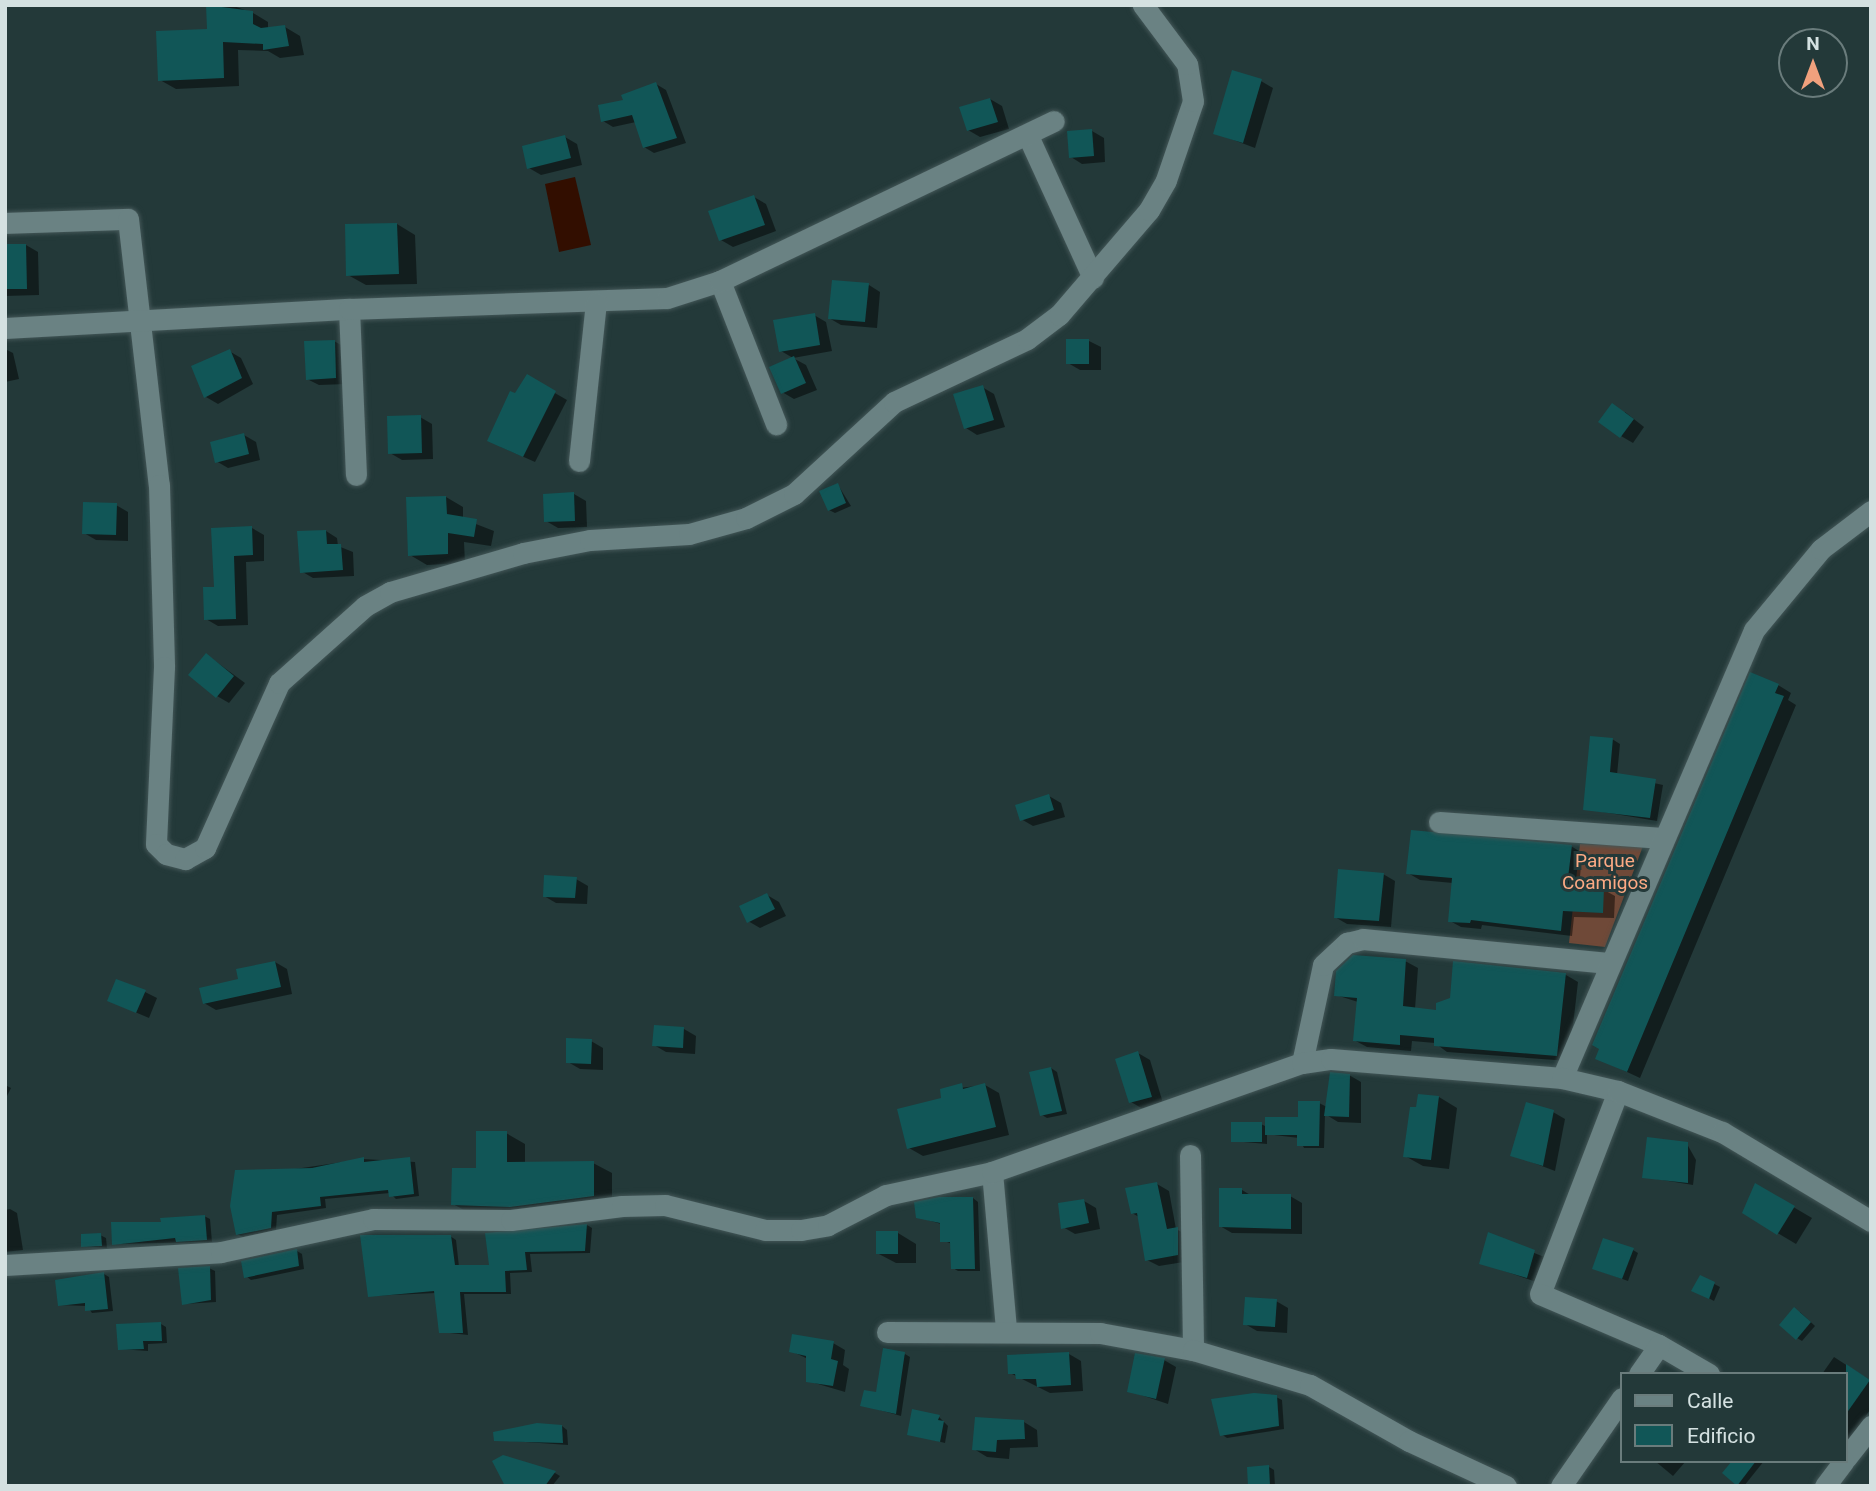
<!DOCTYPE html>
<html>
<head>
<meta charset="utf-8">
<style>
  body { margin:0 }
  #map { position:relative; width:1876px; height:1491px; overflow:hidden; background:#233939; font-family:Roboto,sans-serif }
  div>[style] { position:absolute }
  [style*='--x'] { left:calc(var(--x)*1px); top:calc(var(--y)*1px); width:calc(var(--w)*1px); rotate:calc(var(--a)*1deg) }
  .green>* { inset:0; background:#6f4938 }
  .water>* { inset:0; background:#320e00 }
  .shadow>* { inset:0; background:#0007 }
  .building>* { inset:0; background:#115657 }
  .roads { filter:drop-shadow(0 0 2px #435657) drop-shadow(0 0 2px #435657) }
  .street>* { height:21px; margin:-10.5px; padding:0 10.5px; transform-origin:10.5px; border-radius:10.5px; background:#6a8283 }
  span { translate:-50% -50%; white-space:nowrap; text-align:center; line-height:1.15; -webkit-text-stroke:6px #233939; paint-order:stroke }
  .park-label { font-size:19px; color:#fcaa84 }
  .frame { position:absolute; inset:0; border:7px solid #d4e1e1; pointer-events:none }
  .legend { position:absolute; left:1620px; top:1372px; width:228px; height:91px; box-sizing:border-box; background:#233939; border:2px solid #6a7c7c; margin:0; padding:9px 12px; list-style:none; font-size:21px; color:#d4e1e1 }
  .legend li { display:flex; align-items:center; gap:14px; height:35px }
  .legend b { width:35px; border:2px solid #6a7c7c }
  .north { position:absolute; left:1778px; top:28px; width:70px; height:70px; box-sizing:border-box; background:#233939; border:2px solid #6a7c7c; border-radius:50%; rotate:0deg; font-size:19px; font-weight:700; line-height:28px; text-align:center; color:#d4e1e1 }
  .north::after { content:''; display:block; margin:auto; width:24px; height:32px; background:#f1a17d; clip-path:polygon(50% 0,100% 100%,50% 72%,0 100%) }
</style>
</head>
<body>
<div id="map">
  <div class="green">
    <div style="clip-path:polygon(1580px 844px,1643px 846px,1605px 947px,1569px 943px)"></div>
  </div>
  <div class="water">
    <div style="clip-path:polygon(575px 177px,591px 245px,559px 252px,545px 184px)"></div>
  </div>
  <div class="shadow">
    <div style="clip-path:polygon(207px 5px,231px 5px,253px 13px,268px 22px,268px 29px,285px 27px,300px 36px,304px 55px,280px 58px,268px 51px,238px 50px,239px 86px,176px 89px,160px 80px,209px 30px)"></div>
    <div style="clip-path:polygon(1261px 81px,1273px 88px,1255px 148px,1215px 133px)"></div>
    <div style="clip-path:polygon(656px 84px,666px 90px,686px 143px,654px 153px,644px 147px,636px 122px,613px 127px,603px 121px,625px 101px)"></div>
    <div style="clip-path:polygon(990px 99px,1002px 106px,1009px 129px,980px 137px,968px 130px)"></div>
    <div style="clip-path:polygon(1092px 131px,1104px 138px,1105px 162px,1082px 164px,1071px 157px)"></div>
    <div style="clip-path:polygon(565px 137px,577px 144px,582px 165px,541px 175px,529px 168px)"></div>
    <div style="clip-path:polygon(754px 197px,766px 204px,776px 231px,733px 247px,721px 240px)"></div>
    <div style="clip-path:polygon(397px 224px,415px 235px,417px 284px,366px 285px,348px 275px)"></div>
    <div style="clip-path:polygon(26px 245px,38px 252px,39px 295px,5px 296px,5px 246px)"></div>
    <div style="clip-path:polygon(869px 285px,880px 292px,877px 328px,841px 325px,829px 318px)"></div>
    <div style="clip-path:polygon(814px 315px,826px 322px,832px 351px,793px 358px,806px 365px,817px 390px,794px 399px,782px 392px,793px 358px,781px 351px)"></div>
    <div style="clip-path:polygon(334px 341px,346px 348px,347px 384px,319px 385px,307px 379px)"></div>
    <div style="clip-path:polygon(1089px 341px,1101px 347px,1101px 370px,1080px 370px,1068px 363px)"></div>
    <div style="clip-path:polygon(5px 349px,13px 353px,19px 379px,5px 382px)"></div>
    <div style="clip-path:polygon(229px 351px,241px 358px,253px 384px,218px 404px,206px 397px)"></div>
    <div style="clip-path:polygon(527px 377px,567px 400px,535px 462px,501px 447px)"></div>
    <div style="clip-path:polygon(982px 387px,994px 394px,1005px 427px,977px 435px,966px 428px)"></div>
    <div style="clip-path:polygon(1625px 412px,1644px 427px,1633px 443px,1621px 436px)"></div>
    <div style="clip-path:polygon(420px 417px,432px 424px,433px 459px,402px 460px,390px 453px)"></div>
    <div style="clip-path:polygon(244px 435px,256px 442px,260px 460px,228px 468px,216px 461px)"></div>
    <div style="clip-path:polygon(838px 485px,851px 506px,835px 513px,829px 510px)"></div>
    <div style="clip-path:polygon(574px 494px,586px 501px,587px 527px,558px 528px,546px 521px)"></div>
    <div style="clip-path:polygon(446px 497px,463px 507px,463px 519px,494px 531px,491px 546px,464px 542px,465px 563px,427px 565px,410px 555px)"></div>
    <div style="clip-path:polygon(116px 505px,128px 512px,128px 541px,96px 540px,84px 533px)"></div>
    <div style="clip-path:polygon(252px 528px,264px 535px,264px 561px,246px 562px,248px 625px,218px 626px,206px 619px,215px 588px,213px 529px)"></div>
    <div style="clip-path:polygon(326px 531px,337px 538px,338px 546px,353px 552px,354px 576px,313px 578px,301px 571px)"></div>
    <div style="clip-path:polygon(207px 655px,245px 683px,229px 703px,217px 696px)"></div>
    <div style="clip-path:polygon(1778px 685px,1791px 693px,1788px 700px,1796px 705px,1640px 1078px,1597px 1058px)"></div>
    <div style="clip-path:polygon(1612px 739px,1620px 744px,1617px 775px,1663px 785px,1657px 821px,1585px 809px)"></div>
    <div style="clip-path:polygon(1049px 796px,1061px 803px,1065px 817px,1033px 826px,1021px 819px)"></div>
    <div style="clip-path:polygon(1571px 846px,1582px 853px,1579px 889px,1604px 890px,1615px 896px,1614px 918px,1574px 917px,1572px 936px,1482px 925px,1481px 929px,1461px 927px,1450px 921px,1453px 883px,1420px 880px,1408px 873px)"></div>
    <div style="clip-path:polygon(1383px 874px,1395px 881px,1391px 927px,1347px 924px,1335px 917px)"></div>
    <div style="clip-path:polygon(576px 879px,588px 886px,587px 904px,556px 903px,544px 896px)"></div>
    <div style="clip-path:polygon(767px 895px,779px 902px,786px 916px,760px 928px,748px 921px)"></div>
    <div style="clip-path:polygon(1405px 961px,1418px 968px,1415px 1009px,1438px 1012px,1451px 999px,1455px 963px,1566px 975px,1578px 982px,1569px 1061px,1447px 1052px,1435px 1043px,1412px 1041px,1411px 1051px,1367px 1047px,1354px 1040px,1358px 1002px,1336px 995px)"></div>
    <div style="clip-path:polygon(275px 962px,287px 969px,292px 994px,216px 1010px,204px 1003px)"></div>
    <div style="clip-path:polygon(145px 992px,157px 998px,149px 1018px,109px 1001px)"></div>
    <div style="clip-path:polygon(684px 1029px,696px 1036px,695px 1054px,666px 1052px,654px 1045px)"></div>
    <div style="clip-path:polygon(591px 1041px,603px 1048px,603px 1070px,580px 1069px,568px 1062px)"></div>
    <div style="clip-path:polygon(1138px 1053px,1150px 1060px,1163px 1103px,1143px 1109px,1131px 1102px)"></div>
    <div style="clip-path:polygon(1051px 1068px,1057px 1072px,1067px 1114px,1047px 1118px,1042px 1115px)"></div>
    <div style="clip-path:polygon(1349px 1075px,1361px 1082px,1361px 1123px,1338px 1122px,1325px 1114px,1324px 1148px,1304px 1148px,1299px 1138px,1267px 1134px,1267px 1144px,1232px 1141px,1261px 1124px,1267px 1127px,1299px 1119px,1319px 1103px,1327px 1107px)"></div>
    <div style="clip-path:polygon(5px 1085px,11px 1088px,5px 1100px)"></div>
    <div style="clip-path:polygon(985px 1085px,999px 1093px,1009px 1135px,923px 1156px,909px 1148px,944px 1099px,942px 1090px)"></div>
    <div style="clip-path:polygon(1439px 1097px,1457px 1108px,1449px 1169px,1423px 1166px,1405px 1156px)"></div>
    <div style="clip-path:polygon(1553px 1112px,1565px 1119px,1555px 1171px,1513px 1155px)"></div>
    <div style="clip-path:polygon(506px 1133px,525px 1144px,525px 1163px,593px 1163px,612px 1173px,612px 1206px,471px 1214px,453px 1204px)"></div>
    <div style="clip-path:polygon(1687px 1144px,1696px 1160px,1693px 1185px,1644px 1177px)"></div>
    <div style="clip-path:polygon(363px 1159px,415px 1162px,419px 1196px,396px 1199px,390px 1193px,325px 1199px,326px 1208px,277px 1215px,276px 1230px,243px 1237px,237px 1234px,268px 1173px)"></div>
    <div style="clip-path:polygon(1157px 1184px,1169px 1191px,1176px 1229px,1189px 1236px,1190px 1261px,1159px 1266px,1147px 1260px,1139px 1217px,1132px 1213px)"></div>
    <div style="clip-path:polygon(1756px 1185px,1812px 1218px,1796px 1244px,1744px 1213px)"></div>
    <div style="clip-path:polygon(1242px 1190px,1252px 1196px,1290px 1196px,1302px 1203px,1302px 1234px,1232px 1233px,1220px 1226px)"></div>
    <div style="clip-path:polygon(973px 1198px,978px 1202px,980px 1271px,958px 1271px,953px 1268px,952px 1244px,942px 1240px,941px 1224px,918px 1217px)"></div>
    <div style="clip-path:polygon(1084px 1201px,1096px 1208px,1100px 1229px,1075px 1234px,1063px 1227px)"></div>
    <div style="clip-path:polygon(10px 1209px,17px 1213px,23px 1250px,5px 1252px,5px 1210px)"></div>
    <div style="clip-path:polygon(204px 1216px,210px 1219px,212px 1242px,114px 1244px)"></div>
    <div style="clip-path:polygon(587px 1225px,592px 1228px,590px 1253px,530px 1254px,532px 1272px,510px 1273px,511px 1294px,464px 1294px,468px 1335px,441px 1332px,436px 1293px,370px 1296px,450px 1236px,456px 1240px,459px 1267px,491px 1267px,487px 1235px)"></div>
    <div style="clip-path:polygon(898px 1233px,916px 1244px,916px 1263px,896px 1263px,877px 1253px)"></div>
    <div style="clip-path:polygon(100px 1235px,106px 1238px,107px 1248px,83px 1246px)"></div>
    <div style="clip-path:polygon(1489px 1235px,1547px 1258px,1539px 1283px,1481px 1263px)"></div>
    <div style="clip-path:polygon(1633px 1250px,1638px 1253px,1628px 1281px,1600px 1271px)"></div>
    <div style="clip-path:polygon(297px 1251px,302px 1254px,304px 1269px,251px 1280px,246px 1276px)"></div>
    <div style="clip-path:polygon(209px 1268px,215px 1271px,216px 1302px,184px 1304px)"></div>
    <div style="clip-path:polygon(104px 1274px,109px 1277px,113px 1311px,92px 1313px,87px 1306px,59px 1305px,57px 1281px)"></div>
    <div style="clip-path:polygon(1701px 1277px,1720px 1287px,1714px 1301px,1699px 1293px)"></div>
    <div style="clip-path:polygon(1276px 1301px,1288px 1308px,1287px 1333px,1257px 1331px,1245px 1324px)"></div>
    <div style="clip-path:polygon(1800px 1312px,1815px 1326px,1802px 1341px,1797px 1338px)"></div>
    <div style="clip-path:polygon(161px 1324px,166px 1327px,167px 1343px,148px 1344px,148px 1351px,119px 1349px)"></div>
    <div style="clip-path:polygon(833px 1343px,845px 1350px,843px 1365px,849px 1369px,845px 1392px,808px 1381px,808px 1359px,791px 1351px)"></div>
    <div style="clip-path:polygon(905px 1354px,910px 1357px,901px 1416px,862px 1405px,877px 1393px)"></div>
    <div style="clip-path:polygon(1069px 1354px,1081px 1361px,1083px 1391px,1050px 1393px,1010px 1373px)"></div>
    <div style="clip-path:polygon(1834px 1357px,1871px 1381px,1871px 1408px,1846px 1447px,1846px 1374px,1822px 1374px)"></div>
    <div style="clip-path:polygon(1164px 1360px,1176px 1367px,1168px 1404px,1129px 1391px)"></div>
    <div style="clip-path:polygon(1276px 1397px,1282px 1400px,1284px 1429px,1227px 1438px,1221px 1434px)"></div>
    <div style="clip-path:polygon(939px 1417px,948px 1426px,945px 1443px,909px 1434px)"></div>
    <div style="clip-path:polygon(1024px 1422px,1037px 1430px,1038px 1447px,1010px 1448px,1009px 1459px,987px 1457px,974px 1449px)"></div>
    <div style="clip-path:polygon(562px 1426px,567px 1430px,568px 1445px,496px 1440px)"></div>
    <div style="clip-path:polygon(504px 1457px,555px 1473px,560px 1476px,552px 1486px,529px 1486px)"></div>
    <div style="clip-path:polygon(1655px 1461px,1686px 1461px,1673px 1476px)"></div>
    <div style="clip-path:polygon(1734px 1461px,1764px 1461px,1744px 1486px,1738px 1484px)"></div>
    <div style="clip-path:polygon(1269px 1467px,1274px 1470px,1275px 1486px,1250px 1486px)"></div>
  </div>
  <div class="building">
    <div style="clip-path:polygon(206px 5px,253px 11px,253px 24px,261px 28px,285px 25px,289px 46px,263px 50px,263px 44px,223px 42px,224px 78px,158px 81px,156px 31px,207px 29px)"></div>
    <div style="clip-path:polygon(1232px 70px,1262px 79px,1243px 143px,1213px 134px)"></div>
    <div style="clip-path:polygon(656px 82px,677px 138px,643px 148px,632px 115px,601px 122px,598px 105px,623px 100px,621px 95px)"></div>
    <div style="clip-path:polygon(990px 98px,998px 122px,967px 131px,959px 107px)"></div>
    <div style="clip-path:polygon(1092px 129px,1094px 156px,1069px 158px,1067px 131px)"></div>
    <div style="clip-path:polygon(565px 135px,571px 158px,527px 169px,522px 146px)"></div>
    <div style="clip-path:polygon(754px 195px,765px 225px,719px 241px,708px 211px)"></div>
    <div style="clip-path:polygon(397px 223px,399px 274px,346px 276px,345px 224px)"></div>
    <div style="clip-path:polygon(5px 244px,26px 244px,27px 289px,5px 289px)"></div>
    <div style="clip-path:polygon(832px 280px,869px 283px,865px 322px,828px 319px)"></div>
    <div style="clip-path:polygon(815px 313px,820px 345px,779px 352px,773px 320px)"></div>
    <div style="clip-path:polygon(1066px 339px,1089px 339px,1089px 364px,1066px 364px)"></div>
    <div style="clip-path:polygon(335px 340px,336px 378px,306px 380px,304px 341px)"></div>
    <div style="clip-path:polygon(230px 349px,242px 378px,204px 398px,191px 366px)"></div>
    <div style="clip-path:polygon(794px 356px,806px 383px,781px 394px,769px 367px)"></div>
    <div style="clip-path:polygon(527px 374px,556px 391px,523px 457px,487px 441px,510px 391px,515px 393px)"></div>
    <div style="clip-path:polygon(983px 385px,994px 420px,964px 429px,953px 394px)"></div>
    <div style="clip-path:polygon(1612px 403px,1634px 419px,1620px 438px,1598px 422px)"></div>
    <div style="clip-path:polygon(421px 415px,422px 453px,388px 454px,387px 416px)"></div>
    <div style="clip-path:polygon(244px 433px,249px 454px,215px 463px,210px 442px)"></div>
    <div style="clip-path:polygon(838px 483px,846px 503px,828px 511px,819px 491px)"></div>
    <div style="clip-path:polygon(574px 492px,575px 521px,544px 522px,543px 494px)"></div>
    <div style="clip-path:polygon(446px 496px,447px 514px,477px 519px,474px 537px,448px 533px,448px 554px,408px 556px,406px 497px)"></div>
    <div style="clip-path:polygon(83px 502px,117px 503px,116px 535px,82px 534px)"></div>
    <div style="clip-path:polygon(252px 526px,253px 555px,234px 556px,236px 619px,204px 620px,203px 587px,214px 587px,211px 528px)"></div>
    <div style="clip-path:polygon(326px 530px,327px 544px,341px 544px,343px 570px,300px 573px,297px 531px)"></div>
    <div style="clip-path:polygon(206px 653px,234px 676px,216px 698px,188px 675px)"></div>
    <div style="clip-path:polygon(1750px 672px,1779px 684px,1775px 693px,1784px 696px,1627px 1072px,1595px 1059px,1599px 1049px,1592px 1045px)"></div>
    <div style="clip-path:polygon(1590px 736px,1613px 738px,1610px 772px,1656px 779px,1650px 818px,1583px 810px)"></div>
    <div style="clip-path:polygon(1049px 794px,1054px 810px,1020px 821px,1015px 805px)"></div>
    <div style="clip-path:polygon(1411px 830px,1572px 845px,1567px 886px,1604px 888px,1603px 913px,1563px 911px,1561px 931px,1471px 920px,1470px 923px,1448px 922px,1452px 878px,1406px 874px)"></div>
    <div style="clip-path:polygon(1338px 869px,1384px 873px,1379px 921px,1334px 918px)"></div>
    <div style="clip-path:polygon(544px 875px,577px 877px,575px 898px,543px 897px)"></div>
    <div style="clip-path:polygon(767px 893px,775px 909px,747px 923px,739px 906px)"></div>
    <div style="clip-path:polygon(1353px 955px,1406px 959px,1403px 1006px,1436px 1010px,1436px 1003px,1450px 998px,1453px 961px,1566px 973px,1557px 1056px,1434px 1046px,1434px 1038px,1400px 1035px,1400px 1045px,1353px 1041px,1357px 998px,1334px 996px,1336px 971px)"></div>
    <div style="clip-path:polygon(275px 961px,281px 987px,203px 1004px,199px 988px,238px 979px,236px 969px)"></div>
    <div style="clip-path:polygon(116px 979px,146px 990px,136px 1013px,107px 1001px)"></div>
    <div style="clip-path:polygon(654px 1025px,684px 1027px,683px 1048px,652px 1046px)"></div>
    <div style="clip-path:polygon(566px 1038px,592px 1039px,591px 1064px,566px 1063px)"></div>
    <div style="clip-path:polygon(1138px 1051px,1152px 1097px,1129px 1103px,1115px 1059px)"></div>
    <div style="clip-path:polygon(1051px 1067px,1062px 1111px,1040px 1116px,1029px 1072px)"></div>
    <div style="clip-path:polygon(1330px 1072px,1350px 1074px,1349px 1117px,1324px 1116px)"></div>
    <div style="clip-path:polygon(962px 1083px,963px 1089px,985px 1083px,996px 1127px,907px 1149px,897px 1109px,941px 1098px,940px 1089px)"></div>
    <div style="clip-path:polygon(1418px 1094px,1439px 1096px,1431px 1160px,1403px 1157px,1410px 1107px,1416px 1107px)"></div>
    <div style="clip-path:polygon(1298px 1101px,1320px 1101px,1319px 1146px,1297px 1146px,1297px 1135px,1265px 1135px,1265px 1117px,1298px 1117px)"></div>
    <div style="clip-path:polygon(1526px 1102px,1554px 1110px,1543px 1166px,1510px 1156px)"></div>
    <div style="clip-path:polygon(1231px 1122px,1262px 1122px,1262px 1142px,1231px 1142px)"></div>
    <div style="clip-path:polygon(476px 1131px,507px 1131px,507px 1162px,594px 1161px,594px 1196px,510px 1207px,451px 1205px,452px 1168px,476px 1168px)"></div>
    <div style="clip-path:polygon(1647px 1137px,1688px 1142px,1688px 1183px,1642px 1178px)"></div>
    <div style="clip-path:polygon(364px 1157px,364px 1162px,410px 1157px,414px 1194px,389px 1197px,388px 1190px,320px 1197px,321px 1206px,272px 1212px,271px 1228px,236px 1235px,230px 1206px,235px 1170px,312px 1168px)"></div>
    <div style="clip-path:polygon(1157px 1182px,1167px 1229px,1178px 1227px,1178px 1255px,1145px 1261px,1137px 1213px,1131px 1214px,1125px 1188px)"></div>
    <div style="clip-path:polygon(1755px 1183px,1795px 1206px,1777px 1235px,1742px 1213px)"></div>
    <div style="clip-path:polygon(1219px 1188px,1242px 1188px,1242px 1194px,1291px 1194px,1291px 1229px,1219px 1227px)"></div>
    <div style="clip-path:polygon(939px 1197px,973px 1197px,975px 1269px,951px 1269px,950px 1242px,940px 1242px,940px 1223px,916px 1218px,914px 1202px)"></div>
    <div style="clip-path:polygon(1084px 1199px,1089px 1223px,1061px 1229px,1058px 1203px)"></div>
    <div style="clip-path:polygon(205px 1215px,207px 1240px,176px 1242px,175px 1238px,112px 1245px,111px 1222px,161px 1222px,160px 1218px)"></div>
    <div style="clip-path:polygon(587px 1224px,585px 1251px,525px 1252px,527px 1270px,505px 1271px,506px 1292px,460px 1292px,463px 1333px,439px 1333px,434px 1291px,368px 1297px,360px 1235px,451px 1235px,455px 1265px,489px 1265px,485px 1233px)"></div>
    <div style="clip-path:polygon(876px 1231px,898px 1231px,898px 1254px,876px 1254px)"></div>
    <div style="clip-path:polygon(1488px 1232px,1535px 1250px,1527px 1278px,1479px 1264px)"></div>
    <div style="clip-path:polygon(101px 1233px,102px 1246px,81px 1247px,81px 1234px)"></div>
    <div style="clip-path:polygon(1603px 1238px,1634px 1248px,1622px 1279px,1592px 1269px)"></div>
    <div style="clip-path:polygon(297px 1249px,299px 1266px,244px 1278px,241px 1261px)"></div>
    <div style="clip-path:polygon(210px 1266px,211px 1300px,182px 1305px,178px 1268px)"></div>
    <div style="clip-path:polygon(104px 1272px,108px 1309px,85px 1311px,85px 1303px,58px 1306px,55px 1280px)"></div>
    <div style="clip-path:polygon(1700px 1275px,1715px 1282px,1709px 1299px,1691px 1291px)"></div>
    <div style="clip-path:polygon(1245px 1297px,1277px 1299px,1275px 1327px,1243px 1325px)"></div>
    <div style="clip-path:polygon(1794px 1307px,1811px 1322px,1796px 1340px,1779px 1325px)"></div>
    <div style="clip-path:polygon(161px 1322px,162px 1341px,143px 1341px,144px 1349px,118px 1350px,116px 1324px)"></div>
    <div style="clip-path:polygon(792px 1334px,834px 1341px,831px 1359px,838px 1361px,833px 1386px,806px 1382px,806px 1356px,789px 1352px)"></div>
    <div style="clip-path:polygon(883px 1348px,905px 1352px,896px 1414px,860px 1406px,864px 1390px,876px 1392px)"></div>
    <div style="clip-path:polygon(1069px 1352px,1071px 1385px,1037px 1387px,1036px 1379px,1016px 1379px,1015px 1374px,1008px 1374px,1007px 1355px)"></div>
    <div style="clip-path:polygon(1135px 1353px,1165px 1358px,1156px 1399px,1127px 1392px)"></div>
    <div style="clip-path:polygon(1846px 1364px,1870px 1380px,1846px 1414px)"></div>
    <div style="clip-path:polygon(1254px 1393px,1277px 1395px,1279px 1426px,1220px 1436px,1211px 1399px)"></div>
    <div style="clip-path:polygon(912px 1409px,940px 1415px,938px 1420px,944px 1421px,940px 1442px,907px 1435px)"></div>
    <div style="clip-path:polygon(975px 1417px,1024px 1420px,1025px 1439px,997px 1440px,996px 1452px,972px 1450px)"></div>
    <div style="clip-path:polygon(537px 1423px,562px 1425px,563px 1443px,494px 1441px,493px 1432px)"></div>
    <div style="clip-path:polygon(503px 1455px,556px 1471px,545px 1486px,505px 1486px,492px 1461px)"></div>
    <div style="clip-path:polygon(1732px 1461px,1756px 1461px,1737px 1486px,1722px 1473px)"></div>
    <div style="clip-path:polygon(1269px 1465px,1270px 1486px,1248px 1486px,1247px 1467px)"></div>
  </div>
  <div class="roads">
    <div class="street">
      <div style="--x:1028;--y:136;--w:156;--a:65.4"></div>
      <div style="--x:5;--y:223;--w:123;--a:-1.9"></div>
      <div style="--x:128;--y:219;--w:268;--a:83.4"></div>
      <div style="--x:159;--y:485;--w:182;--a:88.4"></div>
      <div style="--x:164;--y:667;--w:177;--a:92.6"></div>
      <div style="--x:156;--y:844;--w:14;--a:45"></div>
      <div style="--x:166;--y:854;--w:20;--a:15"></div>
      <div style="--x:185;--y:859;--w:23;--a:-29"></div>
      <div style="--x:205;--y:848;--w:181;--a:-65.8"></div>
      <div style="--x:279;--y:683;--w:115;--a:-41.8"></div>
      <div style="--x:365;--y:606;--w:29;--a:-29"></div>
      <div style="--x:390;--y:592;--w:139;--a:-16.3"></div>
      <div style="--x:523;--y:553;--w:68;--a:-11"></div>
      <div style="--x:590;--y:540;--w:99;--a:-3.5"></div>
      <div style="--x:689;--y:534;--w:59;--a:-15.7"></div>
      <div style="--x:746;--y:518;--w:54;--a:-26.6"></div>
      <div style="--x:794;--y:494;--w:136;--a:-42.6"></div>
      <div style="--x:894;--y:402;--w:147;--a:-25.3"></div>
      <div style="--x:1027;--y:339;--w:40;--a:-37"></div>
      <div style="--x:1059;--y:315;--w:138;--a:-49.4"></div>
      <div style="--x:1149;--y:210;--w:34;--a:-60"></div>
      <div style="--x:1166;--y:180;--w:83;--a:-71.1"></div>
      <div style="--x:1193;--y:101;--w:37;--a:-99"></div>
      <div style="--x:1187;--y:64;--w:74;--a:-126.7"></div>
      <div style="--x:720;--y:281;--w:154;--a:68.6"></div>
      <div style="--x:349;--y:309;--w:166;--a:87.6"></div>
      <div style="--x:5;--y:328;--w:345;--a:-3.2"></div>
      <div style="--x:349;--y:309;--w:318;--a:-2"></div>
      <div style="--x:667;--y:298;--w:56;--a:-17.8"></div>
      <div style="--x:720;--y:281;--w:370;--a:-25.6"></div>
      <div style="--x:579;--y:461;--w:159;--a:-83.9"></div>
      <div style="--x:1439;--y:822;--w:224;--a:4.1"></div>
      <div style="--x:1302;--y:1063;--w:100;--a:-77.9"></div>
      <div style="--x:1323;--y:965;--w:33;--a:-43"></div>
      <div style="--x:1347;--y:943;--w:16;--a:-14"></div>
      <div style="--x:1363;--y:939;--w:246;--a:5.6"></div>
      <div style="--x:1562;--y:1078;--w:487;--a:-66.8"></div>
      <div style="--x:1754;--y:630;--w:105;--a:-50.4"></div>
      <div style="--x:1821;--y:549;--w:63;--a:-37.2"></div>
      <div style="--x:1618;--y:1091;--w:217;--a:111"></div>
      <div style="--x:1540;--y:1294;--w:129;--a:23.2"></div>
      <div style="--x:1659;--y:1345;--w:58;--a:30.1"></div>
      <div style="--x:1190;--y:1155;--w:195;--a:89.1"></div>
      <div style="--x:992;--y:1172;--w:159;--a:84.9"></div>
      <div style="--x:5;--y:1265;--w:216;--a:-3.4"></div>
      <div style="--x:221;--y:1252;--w:156;--a:-12.2"></div>
      <div style="--x:373;--y:1219;--w:138;--a:0.4"></div>
      <div style="--x:511;--y:1220;--w:112;--a:-7.2"></div>
      <div style="--x:622;--y:1206;--w:43;--a:-1.3"></div>
      <div style="--x:665;--y:1205;--w:103;--a:14"></div>
      <div style="--x:765;--y:1230;--w:36;--a:0"></div>
      <div style="--x:801;--y:1230;--w:27;--a:-10"></div>
      <div style="--x:828;--y:1225;--w:65;--a:-27.3"></div>
      <div style="--x:886;--y:1195;--w:108;--a:-12.2"></div>
      <div style="--x:992;--y:1172;--w:329;--a:-19.4"></div>
      <div style="--x:1302;--y:1063;--w:29;--a:-8"></div>
      <div style="--x:1331;--y:1059;--w:232;--a:4.7"></div>
      <div style="--x:1562;--y:1078;--w:57;--a:13.1"></div>
      <div style="--x:1618;--y:1091;--w:112;--a:21.5"></div>
      <div style="--x:1722;--y:1132;--w:174;--a:30.9"></div>
      <div style="--x:887;--y:1332;--w:213;--a:0.3"></div>
      <div style="--x:1100;--y:1333;--w:95;--a:10.4"></div>
      <div style="--x:1193;--y:1350;--w:122;--a:16.7"></div>
      <div style="--x:1310;--y:1385;--w:114;--a:29.5"></div>
      <div style="--x:1409;--y:1441;--w:107;--a:24.9"></div>
      <div style="--x:1639;--y:1374;--w:35;--a:-55"></div>
      <div style="--x:1846;--y:1458;--w:41;--a:-52"></div>
      <div style="--x:1561;--y:1486;--w:107;--a:-55.3"></div>
      <div style="--x:1825;--y:1486;--w:31;--a:-53"></div>
    </div>
  </div>
  <div class="park-label">
    <span style="left:1605px;top:872px">Parque<br>Coamigos</span>
  </div>
  <div class="frame"></div>
  <ul class="legend">
  <li><b style="height:9px;background:#6a8283"></b>Calle</li>
  <li><b style="height:19px;background:#115657"></b>Edificio</li>
  </ul>
  <div class="north">N</div>
</div>
</body>
</html>
